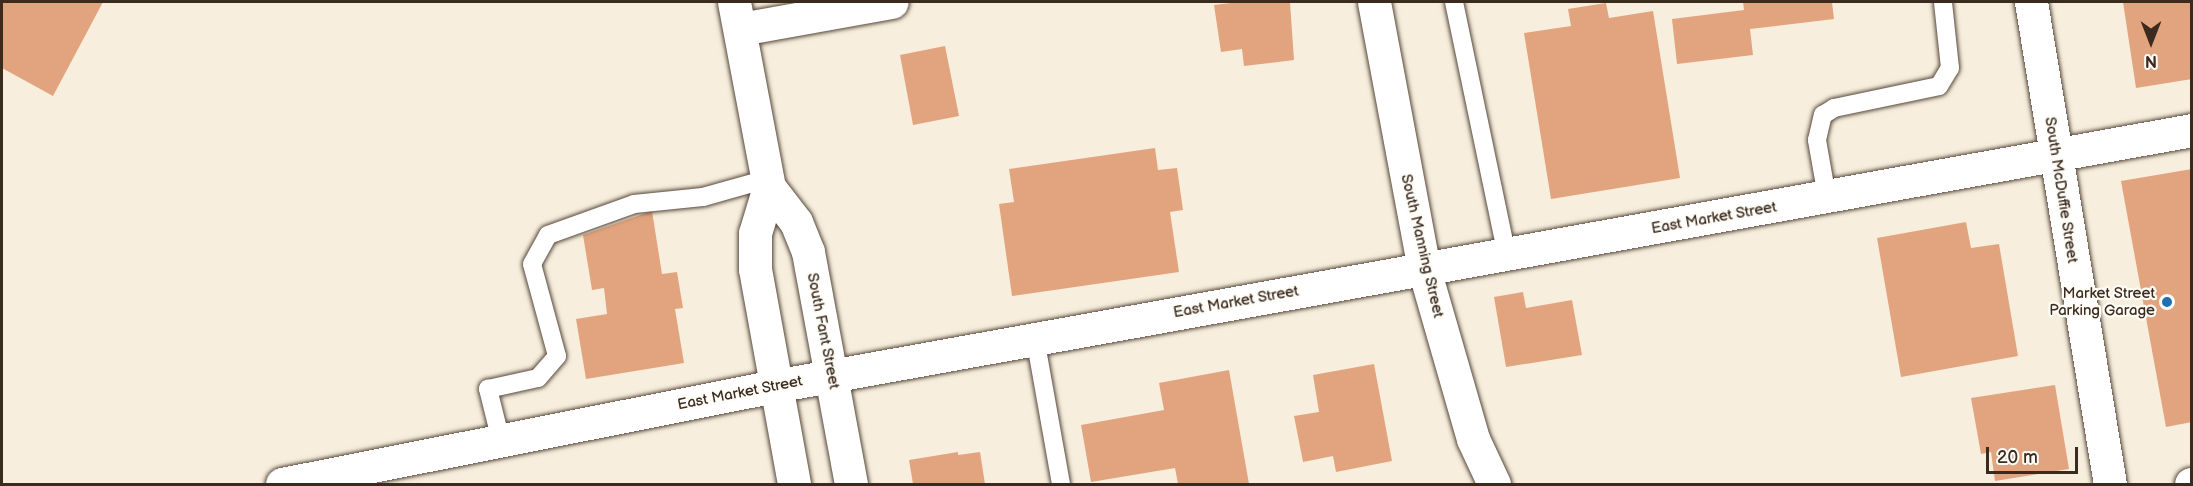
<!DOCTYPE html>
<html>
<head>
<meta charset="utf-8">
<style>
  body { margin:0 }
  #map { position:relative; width:2193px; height:486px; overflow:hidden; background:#f7eedd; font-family:"Balsamiq Sans",sans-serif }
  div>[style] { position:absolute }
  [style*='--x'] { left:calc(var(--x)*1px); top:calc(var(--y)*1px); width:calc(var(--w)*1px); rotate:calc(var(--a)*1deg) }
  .building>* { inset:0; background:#e2a47e }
  .roads { filter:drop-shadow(0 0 2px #57473b) drop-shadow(0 0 2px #57473b) }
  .service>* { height:18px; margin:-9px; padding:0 9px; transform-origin:9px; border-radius:9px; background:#fff }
  .minor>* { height:33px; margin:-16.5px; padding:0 16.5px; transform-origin:16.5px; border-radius:16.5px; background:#fff }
  .tertiary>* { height:33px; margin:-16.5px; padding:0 16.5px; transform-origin:16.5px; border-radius:16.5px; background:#fff }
  .secondary>* { height:33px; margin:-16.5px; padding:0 16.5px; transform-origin:16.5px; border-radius:16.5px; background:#fff }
  .dots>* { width:16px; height:16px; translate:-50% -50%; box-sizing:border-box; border:3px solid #fdfcf7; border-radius:50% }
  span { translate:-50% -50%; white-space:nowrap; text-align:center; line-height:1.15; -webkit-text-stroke:4.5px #fdfcf7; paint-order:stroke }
  .street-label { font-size:15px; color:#3b2a1e }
  .poi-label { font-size:15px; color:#3b2a1e }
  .right { translate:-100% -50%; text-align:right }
  .frame { position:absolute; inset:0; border:3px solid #3b2a1e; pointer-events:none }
  .north { position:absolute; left:2121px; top:12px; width:60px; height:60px; -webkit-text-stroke:4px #fdfcf7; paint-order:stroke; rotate:180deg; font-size:16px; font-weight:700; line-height:24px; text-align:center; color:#3b2a1e }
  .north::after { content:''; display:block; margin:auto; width:21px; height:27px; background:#3b2a1e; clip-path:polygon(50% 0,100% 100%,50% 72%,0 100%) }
  .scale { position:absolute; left:1986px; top:447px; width:92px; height:27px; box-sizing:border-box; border:3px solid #3b2a1e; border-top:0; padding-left:8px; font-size:18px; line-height:21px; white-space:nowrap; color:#3b2a1e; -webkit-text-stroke:4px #fdfcf7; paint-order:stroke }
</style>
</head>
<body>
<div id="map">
  <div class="building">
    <div style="clip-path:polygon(2px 2px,103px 2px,53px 96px,2px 68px)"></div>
    <div style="clip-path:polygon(1240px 2px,1290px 2px,1294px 60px,1244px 66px,1242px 49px,1221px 52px,1214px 5px)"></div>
    <div style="clip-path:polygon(1743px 2px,1832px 2px,1834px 19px,1750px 29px,1753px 55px,1677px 64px,1672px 19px,1744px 10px)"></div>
    <div style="clip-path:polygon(2123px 2px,2192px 2px,2192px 79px,2136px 88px)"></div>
    <div style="clip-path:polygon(1606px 3px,1609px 18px,1653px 11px,1680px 178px,1551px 199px,1524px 33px,1571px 26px,1568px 9px)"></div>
    <div style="clip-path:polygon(945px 46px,959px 116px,913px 125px,900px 55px)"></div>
    <div style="clip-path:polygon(1155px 148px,1158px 170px,1177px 168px,1183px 210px,1170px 212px,1179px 272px,1012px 296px,999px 204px,1014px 202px,1009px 169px)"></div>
    <div style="clip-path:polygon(2192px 169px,2192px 422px,2166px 427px,2121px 181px)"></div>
    <div style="clip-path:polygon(652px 211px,662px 274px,677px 272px,683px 308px,675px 309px,684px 363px,586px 379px,576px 319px,607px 314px,604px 288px,592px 290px,583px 235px)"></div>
    <div style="clip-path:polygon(1966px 222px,1971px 248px,1999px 244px,2018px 356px,1901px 377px,1877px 238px)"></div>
    <div style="clip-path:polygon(1523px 292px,1526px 308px,1572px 300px,1582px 355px,1506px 367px,1494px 297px)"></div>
    <div style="clip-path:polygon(1374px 364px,1392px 461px,1336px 472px,1333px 456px,1303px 462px,1294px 416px,1319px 412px,1313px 375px)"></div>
    <div style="clip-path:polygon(1229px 370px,1249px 484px,1178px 484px,1175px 468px,1091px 482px,1081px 425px,1164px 410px,1159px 383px)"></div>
    <div style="clip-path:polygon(2055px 385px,2069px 469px,1995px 481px,1991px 452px,1981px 454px,1971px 398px)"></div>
    <div style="clip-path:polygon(958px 452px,958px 455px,980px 452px,985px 484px,913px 484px,909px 460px)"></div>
  </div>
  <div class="roads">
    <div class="service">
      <div style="--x:1454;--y:2;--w:258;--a:78.2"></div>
      <div style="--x:1827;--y:197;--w:58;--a:-100"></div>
      <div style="--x:1817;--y:140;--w:26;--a:-77"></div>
      <div style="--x:1823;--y:115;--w:13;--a:-32"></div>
      <div style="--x:1834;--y:108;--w:107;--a:-11.8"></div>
      <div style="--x:1939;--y:86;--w:21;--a:-59"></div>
      <div style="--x:1950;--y:68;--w:66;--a:-96.1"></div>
      <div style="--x:1035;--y:338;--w:148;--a:79.9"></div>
      <div style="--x:501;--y:441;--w:54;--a:-104"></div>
      <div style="--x:488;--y:389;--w:51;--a:-12.4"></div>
      <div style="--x:538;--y:378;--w:29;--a:-49"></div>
      <div style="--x:557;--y:356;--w:95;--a:-105.2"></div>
      <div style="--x:532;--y:264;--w:33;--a:-61"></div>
      <div style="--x:548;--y:235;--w:91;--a:-19.8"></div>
      <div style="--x:634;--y:204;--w:69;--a:-5.8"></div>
      <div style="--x:703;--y:197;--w:66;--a:-15.7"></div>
    </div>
    <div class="minor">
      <div style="--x:1374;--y:2;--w:272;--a:79.4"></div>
      <div style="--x:1424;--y:269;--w:177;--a:73.9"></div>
      <div style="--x:1473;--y:439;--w:50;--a:65"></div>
      <div style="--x:740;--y:29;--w:154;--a:-10.1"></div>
      <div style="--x:2191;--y:484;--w:1;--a:0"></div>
    </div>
    <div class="tertiary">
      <div style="--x:2031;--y:2;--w:488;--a:80.7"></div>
      <div style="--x:282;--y:484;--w:503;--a:-11.24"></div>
      <div style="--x:775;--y:386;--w:1440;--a:-10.24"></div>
    </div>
    <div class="secondary">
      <div style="--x:734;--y:2;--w:188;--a:79.3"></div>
      <div style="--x:769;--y:187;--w:44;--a:52.4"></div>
      <div style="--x:796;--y:222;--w:32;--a:68"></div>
      <div style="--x:808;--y:252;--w:236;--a:79.5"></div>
      <div style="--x:769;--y:187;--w:48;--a:106.9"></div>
      <div style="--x:755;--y:233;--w:36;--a:90"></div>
      <div style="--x:755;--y:269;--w:219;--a:79.7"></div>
    </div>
  </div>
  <div class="dots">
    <div style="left:2167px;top:302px;background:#1f6fb2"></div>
  </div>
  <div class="street-label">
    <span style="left:2061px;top:190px;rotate:81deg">South McDuffie Street</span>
    <span style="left:1714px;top:218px;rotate:-10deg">East Market Street</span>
    <span style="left:1422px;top:246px;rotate:77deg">South Manning Street</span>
    <span style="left:1236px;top:302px;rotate:-10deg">East Market Street</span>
    <span style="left:823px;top:331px;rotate:79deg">South Fant Street</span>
    <span style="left:740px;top:393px;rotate:-11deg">East Market Street</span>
  </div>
  <div class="poi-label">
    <span class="right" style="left:2155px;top:302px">Market Street<br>Parking Garage</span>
  </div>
  <div class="frame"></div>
  <div class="north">N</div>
  <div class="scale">20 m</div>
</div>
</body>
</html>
